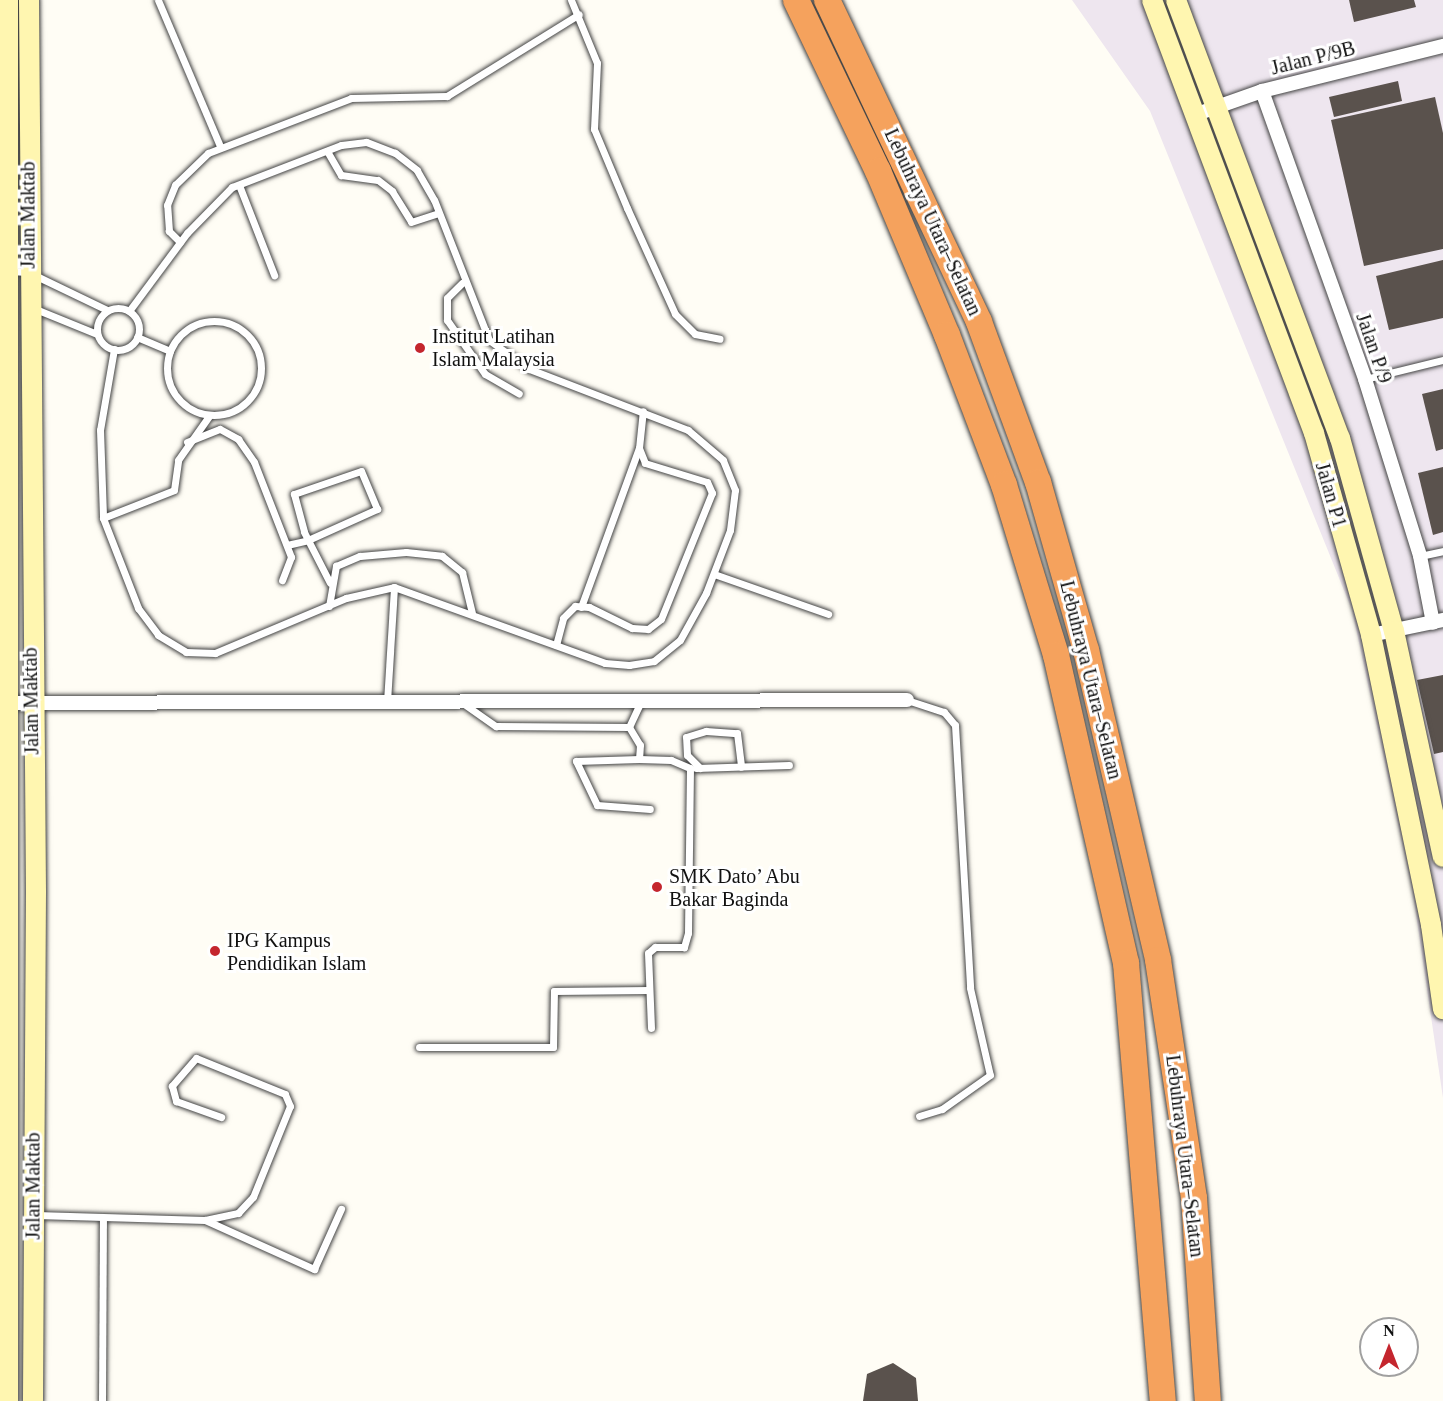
<!DOCTYPE html>
<html>
<head>
<meta charset="utf-8">
<style>
  body { margin:0 }
  #map { position:relative; width:1443px; height:1401px; overflow:hidden; background:#fffdf5; font-family:"Times New Roman",serif }
  div>[style] { position:absolute }
  [style*='--x'] { left:calc(var(--x)*1px); top:calc(var(--y)*1px); width:calc(var(--w)*1px); rotate:calc(var(--a)*1deg) }
  .industrial>* { inset:0; background:#eee6ef }
  .building>* { inset:0; background:#5a524d }
  .roads { filter:drop-shadow(0 0 2px #444) drop-shadow(0 0 2px #444) }
  .lane>* { height:7px; margin:-3.5px; padding:0 3.5px; transform-origin:3.5px; border-radius:3.5px; background:#fff }
  .lane>.ring { margin:-3.5px; padding:0; box-sizing:content-box; background:none; border:7px solid #fff; border-radius:50% }
  .street>* { height:14px; margin:-7px; padding:0 7px; transform-origin:7px; border-radius:7px; background:#fff }
  .secondary>* { height:20px; margin:-10px; padding:0 10px; transform-origin:10px; border-radius:10px; background:#fff6b0 }
  .highway>* { height:26px; margin:-13px; padding:0 13px; transform-origin:13px; border-radius:13px; background:#f5a25d }
  .dots>* { width:16px; height:16px; translate:-50% -50%; box-sizing:border-box; border:3px solid #fff; border-radius:50% }
  span { translate:-50% -50%; white-space:nowrap; text-align:center; line-height:1.15; -webkit-text-stroke:6px #fff; paint-order:stroke }
  .street-label { font-size:20px; color:#111 }
  .poi-label { font-size:20px; color:#111 }
  .left { translate:0 -50%; text-align:left }
  .north { position:absolute; left:1359px; top:1317px; width:60px; height:60px; box-sizing:border-box; background:#fff; border:2px solid #a0a0a0; border-radius:50%; rotate:0deg; font-size:16px; font-weight:700; line-height:24px; text-align:center; color:#111 }
  .north::after { content:''; display:block; margin:auto; width:21px; height:27px; background:#c4262e; clip-path:polygon(50% 0,100% 100%,50% 72%,0 100%) }
</style>
</head>
<body>
<div id="map">
  <div class="industrial">
    <div style="clip-path:polygon(1072px 0,1443px 0,1443px 1098px,1413px 894px,1352px 610px,1150px 111px)"></div>
  </div>
  <div class="building">
    <div style="clip-path:polygon(1349px 0,1414px 0,1416px 7px,1354px 22px)"></div>
    <div style="clip-path:polygon(1398px 81px,1402px 101px,1334px 117px,1329px 97px)"></div>
    <div style="clip-path:polygon(1435px 97px,1443px 133px,1443px 249px,1364px 266px,1331px 120px)"></div>
    <div style="clip-path:polygon(1443px 260px,1443px 318px,1389px 330px,1376px 276px)"></div>
    <div style="clip-path:polygon(1443px 389px,1443px 449px,1436px 451px,1422px 394px)"></div>
    <div style="clip-path:polygon(1443px 467px,1443px 532px,1433px 535px,1418px 473px)"></div>
    <div style="clip-path:polygon(1443px 675px,1443px 752px,1434px 754px,1417px 680px)"></div>
    <div style="clip-path:polygon(893px 1363px,916px 1378px,918px 1401px,863px 1401px,867px 1374px)"></div>
  </div>
  <div class="roads">
    <div class="lane">
      <div style="--x:158;--y:0;--w:159;--a:67"></div>
      <div style="--x:571;--y:0;--w:68;--a:67.6"></div>
      <div style="--x:597;--y:63;--w:66;--a:92.6"></div>
      <div style="--x:594;--y:129;--w:86;--a:67.3"></div>
      <div style="--x:627;--y:208;--w:116;--a:65.6"></div>
      <div style="--x:675;--y:314;--w:28;--a:45"></div>
      <div style="--x:695;--y:334;--w:25;--a:11"></div>
      <div style="--x:327;--y:151;--w:28;--a:60"></div>
      <div style="--x:341;--y:175;--w:37;--a:8"></div>
      <div style="--x:378;--y:180;--w:18;--a:38"></div>
      <div style="--x:392;--y:191;--w:36;--a:58"></div>
      <div style="--x:411;--y:222;--w:29;--a:-18"></div>
      <div style="--x:239;--y:185;--w:97;--a:68.7"></div>
      <div style="--x:180;--y:242;--w:16;--a:-135"></div>
      <div style="--x:169;--y:231;--w:26;--a:-94"></div>
      <div style="--x:167;--y:205;--w:22;--a:-68"></div>
      <div style="--x:175;--y:185;--w:46;--a:-44.1"></div>
      <div style="--x:208;--y:153;--w:153;--a:-21"></div>
      <div style="--x:351;--y:98;--w:96;--a:-1.2"></div>
      <div style="--x:447;--y:96;--w:155;--a:-31.8"></div>
      <div style="--x:9;--y:271;--w:19;--a:3"></div>
      <div style="--x:28;--y:272;--w:88;--a:25.7"></div>
      <div style="--x:462;--y:283;--w:21;--a:135"></div>
      <div style="--x:447;--y:298;--w:22;--a:90"></div>
      <div style="--x:447;--y:320;--w:66;--a:54.9"></div>
      <div style="--x:485;--y:374;--w:39;--a:30"></div>
      <div style="--x:33;--y:308;--w:69;--a:22.1"></div>
      <div class="ring" style="left:97px;top:308px;width:35px;height:35px"></div>
      <div class="ring" style="left:167px;top:321px;width:87px;height:87px"></div>
      <div style="--x:137;--y:337;--w:36;--a:23"></div>
      <div style="--x:114;--y:349;--w:82;--a:99.8"></div>
      <div style="--x:100;--y:430;--w:88;--a:88"></div>
      <div style="--x:103;--y:518;--w:97;--a:68.7"></div>
      <div style="--x:138;--y:608;--w:34;--a:53"></div>
      <div style="--x:158;--y:635;--w:33;--a:31"></div>
      <div style="--x:186;--y:652;--w:29;--a:2"></div>
      <div style="--x:215;--y:653;--w:142;--a:-22.8"></div>
      <div style="--x:346;--y:598;--w:49;--a:-12.9"></div>
      <div style="--x:394;--y:587;--w:224;--a:19.8"></div>
      <div style="--x:605;--y:663;--w:24;--a:5"></div>
      <div style="--x:629;--y:665;--w:25;--a:-9"></div>
      <div style="--x:654;--y:661;--w:33;--a:-39"></div>
      <div style="--x:680;--y:640;--w:54;--a:-61"></div>
      <div style="--x:706;--y:593;--w:67;--a:-69.1"></div>
      <div style="--x:730;--y:530;--w:40;--a:-82.9"></div>
      <div style="--x:735;--y:490;--w:32;--a:-112"></div>
      <div style="--x:723;--y:460;--w:46;--a:-139.4"></div>
      <div style="--x:688;--y:430;--w:170;--a:-159"></div>
      <div style="--x:529;--y:369;--w:49;--a:-144.1"></div>
      <div style="--x:489;--y:340;--w:150;--a:-111.4"></div>
      <div style="--x:434;--y:200;--w:34;--a:-120"></div>
      <div style="--x:417;--y:170;--w:28;--a:-142"></div>
      <div style="--x:395;--y:153;--w:31;--a:-159"></div>
      <div style="--x:366;--y:142;--w:25;--a:173"></div>
      <div style="--x:341;--y:145;--w:117;--a:158.9"></div>
      <div style="--x:232;--y:187;--w:64;--a:134.4"></div>
      <div style="--x:187;--y:233;--w:97;--a:126.6"></div>
      <div style="--x:1365;--y:379;--w:80;--a:-13.7"></div>
      <div style="--x:187;--y:442;--w:35;--a:-22"></div>
      <div style="--x:220;--y:429;--w:21;--a:29"></div>
      <div style="--x:238;--y:439;--w:28;--a:55"></div>
      <div style="--x:254;--y:462;--w:102;--a:68.7"></div>
      <div style="--x:291;--y:557;--w:25;--a:111"></div>
      <div style="--x:103;--y:518;--w:76;--a:-21.5"></div>
      <div style="--x:174;--y:490;--w:30;--a:-82"></div>
      <div style="--x:178;--y:460;--w:54;--a:-54.8"></div>
      <div style="--x:287;--y:545;--w:22;--a:-13"></div>
      <div style="--x:308;--y:540;--w:76;--a:-24.2"></div>
      <div style="--x:377;--y:509;--w:41;--a:-112.8"></div>
      <div style="--x:361;--y:471;--w:71;--a:161.1"></div>
      <div style="--x:294;--y:494;--w:39;--a:75"></div>
      <div style="--x:304;--y:532;--w:9;--a:63"></div>
      <div style="--x:308;--y:540;--w:48;--a:62.9"></div>
      <div style="--x:1420;--y:556;--w:24;--a:-12"></div>
      <div style="--x:714;--y:574;--w:121;--a:19.3"></div>
      <div style="--x:329;--y:606;--w:41;--a:-80.1"></div>
      <div style="--x:336;--y:566;--w:26;--a:-23"></div>
      <div style="--x:360;--y:556;--w:46;--a:-5"></div>
      <div style="--x:406;--y:552;--w:36;--a:6"></div>
      <div style="--x:442;--y:556;--w:26;--a:39"></div>
      <div style="--x:462;--y:572;--w:42;--a:76.3"></div>
      <div style="--x:581;--y:607;--w:169;--a:-70"></div>
      <div style="--x:556;--y:645;--w:28;--a:-75"></div>
      <div style="--x:563;--y:618;--w:17;--a:-45"></div>
      <div style="--x:575;--y:606;--w:14;--a:4"></div>
      <div style="--x:589;--y:607;--w:48;--a:26"></div>
      <div style="--x:632;--y:628;--w:16;--a:4"></div>
      <div style="--x:648;--y:629;--w:16;--a:-38"></div>
      <div style="--x:661;--y:619;--w:136;--a:-68"></div>
      <div style="--x:712;--y:493;--w:12;--a:-114"></div>
      <div style="--x:707;--y:482;--w:65;--a:-163"></div>
      <div style="--x:645;--y:463;--w:16;--a:-112"></div>
      <div style="--x:639;--y:448;--w:37;--a:-84"></div>
      <div style="--x:907;--y:700;--w:39;--a:18"></div>
      <div style="--x:944;--y:712;--w:17;--a:50"></div>
      <div style="--x:955;--y:725;--w:263;--a:86.7"></div>
      <div style="--x:970;--y:988;--w:89;--a:77.1"></div>
      <div style="--x:990;--y:1075;--w:59;--a:144.7"></div>
      <div style="--x:942;--y:1109;--w:24;--a:163"></div>
      <div style="--x:387;--y:702;--w:115;--a:-86.5"></div>
      <div style="--x:464;--y:704;--w:39;--a:35"></div>
      <div style="--x:496;--y:726;--w:133;--a:0.4"></div>
      <div style="--x:629;--y:727;--w:29;--a:-65"></div>
      <div style="--x:629;--y:727;--w:21;--a:59"></div>
      <div style="--x:640;--y:745;--w:14;--a:94"></div>
      <div style="--x:639;--y:759;--w:32;--a:2"></div>
      <div style="--x:671;--y:760;--w:21;--a:23"></div>
      <div style="--x:690;--y:768;--w:165;--a:90.7"></div>
      <div style="--x:688;--y:933;--w:15;--a:106"></div>
      <div style="--x:684;--y:947;--w:29;--a:180"></div>
      <div style="--x:655;--y:947;--w:9;--a:139"></div>
      <div style="--x:648;--y:953;--w:75;--a:87.7"></div>
      <div style="--x:639;--y:759;--w:63;--a:178.2"></div>
      <div style="--x:576;--y:761;--w:49;--a:64.5"></div>
      <div style="--x:597;--y:805;--w:53;--a:4.3"></div>
      <div style="--x:696;--y:768;--w:93;--a:-1.8"></div>
      <div style="--x:700;--y:768;--w:18;--a:-135"></div>
      <div style="--x:687;--y:755;--w:18;--a:-93"></div>
      <div style="--x:686;--y:737;--w:21;--a:-17"></div>
      <div style="--x:706;--y:731;--w:31;--a:4"></div>
      <div style="--x:737;--y:733;--w:34;--a:83"></div>
      <div style="--x:419;--y:1047;--w:134;--a:0"></div>
      <div style="--x:553;--y:1047;--w:56;--a:-89"></div>
      <div style="--x:554;--y:991;--w:95;--a:-0.6"></div>
      <div style="--x:36;--y:1215;--w:169;--a:1.7"></div>
      <div style="--x:205;--y:1220;--w:34;--a:-12"></div>
      <div style="--x:238;--y:1213;--w:22;--a:-47"></div>
      <div style="--x:253;--y:1197;--w:98;--a:-67.9"></div>
      <div style="--x:290;--y:1106;--w:13;--a:-113"></div>
      <div style="--x:285;--y:1094;--w:96;--a:-158"></div>
      <div style="--x:196;--y:1058;--w:37;--a:131"></div>
      <div style="--x:172;--y:1086;--w:16;--a:75"></div>
      <div style="--x:176;--y:1101;--w:48;--a:19.6"></div>
      <div style="--x:205;--y:1220;--w:120;--a:24.2"></div>
      <div style="--x:314;--y:1269;--w:66;--a:-65.8"></div>
      <div style="--x:102;--y:1401;--w:181;--a:-89.7"></div>
    </div>
    <div class="street">
      <div style="--x:1262;--y:91;--w:306;--a:70.3"></div>
      <div style="--x:1365;--y:379;--w:185;--a:72.7"></div>
      <div style="--x:1420;--y:556;--w:68;--a:79"></div>
      <div style="--x:1194;--y:115;--w:72;--a:-19.4"></div>
      <div style="--x:1262;--y:91;--w:187;--a:-14"></div>
      <div style="--x:1371;--y:635;--w:74;--a:-11.8"></div>
      <div style="--x:8;--y:703;--w:899;--a:-0.19"></div>
    </div>
    <div class="secondary">
      <div style="--x:8;--y:0;--w:1401;--a:90"></div>
      <div style="--x:29;--y:0;--w:892;--a:89.55"></div>
      <div style="--x:36;--y:892;--w:509;--a:90.34"></div>
      <div style="--x:1152;--y:0;--w:462;--a:69.5"></div>
      <div style="--x:1314;--y:433;--w:210;--a:74.2"></div>
      <div style="--x:1371;--y:635;--w:296;--a:78.3"></div>
      <div style="--x:1431;--y:925;--w:85;--a:81.9"></div>
      <div style="--x:1176;--y:0;--w:468;--a:69.5"></div>
      <div style="--x:1340;--y:438;--w:200;--a:74.4"></div>
      <div style="--x:1394;--y:631;--w:231;--a:77.8"></div>
    </div>
    <div class="highway">
      <div style="--x:796;--y:0;--w:190;--a:64.4"></div>
      <div style="--x:878;--y:171;--w:178;--a:67.2"></div>
      <div style="--x:947;--y:335;--w:160;--a:69.2"></div>
      <div style="--x:1004;--y:485;--w:178;--a:73"></div>
      <div style="--x:1056;--y:655;--w:316;--a:77.2"></div>
      <div style="--x:1126;--y:963;--w:440;--a:85.2"></div>
      <div style="--x:827;--y:0;--w:356;--a:64.7"></div>
      <div style="--x:979;--y:322;--w:171;--a:69.8"></div>
      <div style="--x:1038;--y:482;--w:175;--a:74.1"></div>
      <div style="--x:1086;--y:650;--w:318;--a:76.9"></div>
      <div style="--x:1158;--y:960;--w:241;--a:81.4"></div>
      <div style="--x:1194;--y:1198;--w:203;--a:86.1"></div>
    </div>
  </div>
  <div class="dots">
    <div style="left:420px;top:348px;background:#c4262e"></div>
    <div style="left:657px;top:887px;background:#c4262e"></div>
    <div style="left:215px;top:951px;background:#c4262e"></div>
  </div>
  <div class="street-label">
    <span style="left:1313px;top:58px;rotate:-14deg">Jalan P/9B</span>
    <span style="left:28px;top:215px;rotate:-90deg">Jalan Maktab</span>
    <span style="left:933px;top:222px;rotate:65deg">Lebuhraya Utara–Selatan</span>
    <span style="left:1374px;top:348px;rotate:71deg">Jalan P/9</span>
    <span style="left:1331px;top:495px;rotate:74deg">Jalan P1</span>
    <span style="left:1091px;top:680px;rotate:76deg">Lebuhraya Utara–Selatan</span>
    <span style="left:31px;top:701px;rotate:-91deg">Jalan Maktab</span>
    <span style="left:1185px;top:1156px;rotate:83deg">Lebuhraya Utara–Selatan</span>
    <span style="left:33px;top:1186px;rotate:-90deg">Jalan Maktab</span>
  </div>
  <div class="poi-label">
    <span class="left" style="left:432px;top:348px">Institut Latihan<br>Islam Malaysia</span>
    <span class="left" style="left:669px;top:888px">SMK Dato’ Abu<br>Bakar Baginda</span>
    <span class="left" style="left:227px;top:952px">IPG Kampus<br>Pendidikan Islam</span>
  </div>
  <div class="north">N</div>
</div>
</body>
</html>
